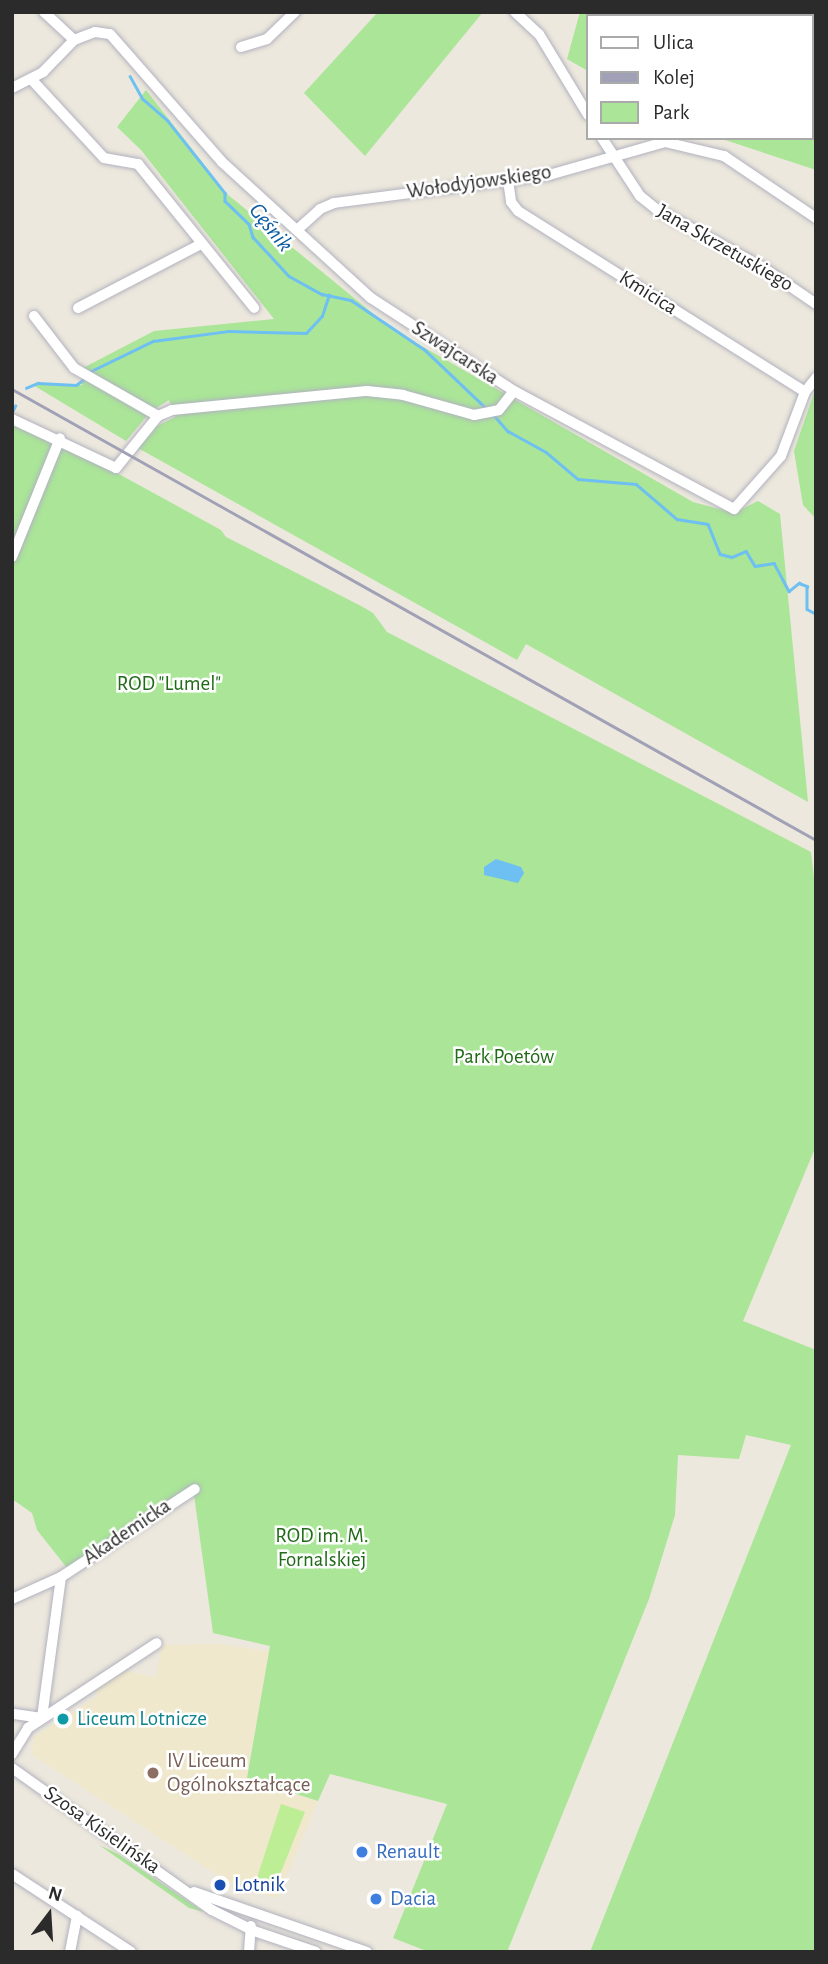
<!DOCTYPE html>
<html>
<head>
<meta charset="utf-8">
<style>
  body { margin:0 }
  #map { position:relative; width:828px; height:1964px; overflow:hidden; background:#ede8dd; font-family:"Alegreya Sans",sans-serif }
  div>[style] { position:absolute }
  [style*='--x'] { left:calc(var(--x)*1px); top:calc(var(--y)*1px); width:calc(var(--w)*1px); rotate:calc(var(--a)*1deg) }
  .education>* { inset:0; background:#efe8cc }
  .green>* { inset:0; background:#aae598 }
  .pitch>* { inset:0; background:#bded94 }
  .water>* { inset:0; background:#6ebff2 }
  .stream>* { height:2.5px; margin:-1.25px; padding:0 1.25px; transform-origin:1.25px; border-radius:1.25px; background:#6ebff2 }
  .roads { filter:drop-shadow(0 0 2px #b1b2bf) drop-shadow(0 0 2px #b1b2bf) }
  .minor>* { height:10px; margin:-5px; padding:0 5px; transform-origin:5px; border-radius:5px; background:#fff }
  .rail>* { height:2.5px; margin:-1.25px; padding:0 1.25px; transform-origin:1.25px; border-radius:1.25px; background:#a0a0b6 }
  .dots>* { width:19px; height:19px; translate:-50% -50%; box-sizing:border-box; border:4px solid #fff; border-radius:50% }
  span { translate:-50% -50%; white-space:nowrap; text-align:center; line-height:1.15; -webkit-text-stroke:5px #fff; paint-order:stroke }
  .street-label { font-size:21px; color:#2b2b2b }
  .park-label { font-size:21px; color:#206b18 }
  .culture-label { font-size:21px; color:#0d838f }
  .left { translate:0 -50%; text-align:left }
  .education-label { font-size:21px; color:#785e54 }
  .shop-label { font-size:21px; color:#366cbe }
  .transit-label { font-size:21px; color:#164399 }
  .water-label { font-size:23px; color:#0a5ba1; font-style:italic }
  .frame { position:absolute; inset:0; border:14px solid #2b2b2b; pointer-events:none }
  .legend { position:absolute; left:586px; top:14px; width:228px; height:126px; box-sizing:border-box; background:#fff; border:2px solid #aaa; margin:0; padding:9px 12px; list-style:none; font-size:21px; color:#2b2b2b }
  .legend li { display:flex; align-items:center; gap:14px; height:35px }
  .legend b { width:35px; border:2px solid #aaa }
  .north { position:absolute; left:14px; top:1880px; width:70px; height:70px; -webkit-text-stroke:5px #fff; paint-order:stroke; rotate:17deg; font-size:19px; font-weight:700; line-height:28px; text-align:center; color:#2b2b2b }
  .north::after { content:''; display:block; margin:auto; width:24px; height:32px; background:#2b2b2b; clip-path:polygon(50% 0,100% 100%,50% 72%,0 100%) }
</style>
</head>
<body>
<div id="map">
  <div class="education">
    <div style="clip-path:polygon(220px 1644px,269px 1651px,247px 1777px,318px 1801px,277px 1899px,228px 1882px,32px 1755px,34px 1737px,98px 1696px,95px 1690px,118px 1674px,127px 1671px,156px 1678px,162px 1645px)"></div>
  </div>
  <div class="green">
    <div style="clip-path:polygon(378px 12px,483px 12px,365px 156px,304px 93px)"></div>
    <div style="clip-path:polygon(580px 12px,816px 12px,816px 170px,719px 138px,812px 138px,812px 16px,588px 16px,588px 71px,567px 59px)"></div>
    <div style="clip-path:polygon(146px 90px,227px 194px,392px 329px,693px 502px,734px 513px,758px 501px,780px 514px,808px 802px,526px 644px,517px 660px,138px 448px,157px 426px,175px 417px,169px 400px,151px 411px,126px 441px,33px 385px,82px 385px,81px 369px,154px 331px,274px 319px,141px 150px,117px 127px)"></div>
    <div style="clip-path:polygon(816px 387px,816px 519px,803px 505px,794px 451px)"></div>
    <div style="clip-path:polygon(12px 423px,55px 439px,221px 530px,226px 537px,361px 606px,373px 613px,387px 632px,811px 852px,816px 896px,816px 1146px,743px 1321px,816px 1350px,816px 1952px,590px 1952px,791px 1445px,746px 1435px,739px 1459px,678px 1455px,675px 1515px,649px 1599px,507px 1952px,429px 1952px,393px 1938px,447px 1804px,330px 1774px,318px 1801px,247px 1778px,270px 1646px,213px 1633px,194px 1495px,71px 1573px,37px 1530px,32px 1513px,12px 1499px)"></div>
    <div style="clip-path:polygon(99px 1845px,118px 1854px,204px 1912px,189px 1908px)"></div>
  </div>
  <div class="pitch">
    <div style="clip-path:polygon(281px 1804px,305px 1812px,275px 1887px,256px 1881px)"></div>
  </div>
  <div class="water">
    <div style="clip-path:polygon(496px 859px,521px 867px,524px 873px,518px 883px,484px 875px,484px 867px)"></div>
  </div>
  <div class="stream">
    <div style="--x:130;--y:76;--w:26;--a:61"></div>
    <div style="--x:143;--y:99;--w:33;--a:41"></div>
    <div style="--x:168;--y:121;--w:92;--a:51.6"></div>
    <div style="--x:225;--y:193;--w:8;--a:90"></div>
    <div style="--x:225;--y:201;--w:33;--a:44"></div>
    <div style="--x:249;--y:224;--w:14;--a:73"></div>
    <div style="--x:253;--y:237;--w:53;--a:47.3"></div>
    <div style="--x:289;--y:276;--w:38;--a:29"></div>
    <div style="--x:322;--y:294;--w:30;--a:12"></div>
    <div style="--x:351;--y:300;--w:89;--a:34"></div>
    <div style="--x:425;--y:350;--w:84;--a:43.6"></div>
    <div style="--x:87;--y:373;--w:73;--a:-25.9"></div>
    <div style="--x:153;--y:341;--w:77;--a:-7.5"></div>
    <div style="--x:229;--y:331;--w:77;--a:1.5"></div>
    <div style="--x:306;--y:333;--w:23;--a:-47"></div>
    <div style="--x:322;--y:316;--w:22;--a:-72"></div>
    <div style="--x:26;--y:388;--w:13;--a:-23"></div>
    <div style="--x:38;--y:383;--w:38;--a:3"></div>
    <div style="--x:76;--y:385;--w:10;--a:-37"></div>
    <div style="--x:12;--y:412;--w:7;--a:-63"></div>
    <div style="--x:493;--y:414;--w:23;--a:49"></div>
    <div style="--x:508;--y:431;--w:43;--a:28.9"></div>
    <div style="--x:546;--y:452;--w:42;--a:40.2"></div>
    <div style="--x:578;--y:479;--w:58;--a:4.9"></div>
    <div style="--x:636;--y:484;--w:54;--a:40.5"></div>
    <div style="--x:677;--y:519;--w:31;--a:9"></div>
    <div style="--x:708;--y:524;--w:32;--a:68"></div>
    <div style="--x:720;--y:554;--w:12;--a:14"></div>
    <div style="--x:732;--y:557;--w:15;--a:-23"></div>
    <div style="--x:746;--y:551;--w:17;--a:59"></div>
    <div style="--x:755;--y:566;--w:19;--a:-9"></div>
    <div style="--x:774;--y:563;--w:32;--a:62"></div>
    <div style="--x:789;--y:591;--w:13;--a:-39"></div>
    <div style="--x:799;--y:583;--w:9;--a:21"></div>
    <div style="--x:807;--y:586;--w:23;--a:90"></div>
    <div style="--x:807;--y:609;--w:10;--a:29"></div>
  </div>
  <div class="roads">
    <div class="minor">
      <div style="--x:44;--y:12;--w:41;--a:43"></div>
      <div style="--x:515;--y:12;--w:33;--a:43"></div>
      <div style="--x:539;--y:34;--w:95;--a:58.8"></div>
      <div style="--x:241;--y:47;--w:27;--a:-17"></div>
      <div style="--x:267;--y:39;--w:39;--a:-44"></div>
      <div style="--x:32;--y:80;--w:106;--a:47.3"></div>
      <div style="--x:104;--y:158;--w:35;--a:10"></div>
      <div style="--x:138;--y:164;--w:185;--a:51.1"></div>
      <div style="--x:12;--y:88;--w:35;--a:-27"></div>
      <div style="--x:43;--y:72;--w:45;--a:-45.9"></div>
      <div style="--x:74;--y:40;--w:22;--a:-21"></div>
      <div style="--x:95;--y:32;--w:15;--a:8"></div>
      <div style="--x:110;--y:34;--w:170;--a:48.8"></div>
      <div style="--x:222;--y:162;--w:202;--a:42.4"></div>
      <div style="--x:371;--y:298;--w:171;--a:33"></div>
      <div style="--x:514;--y:391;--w:250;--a:28.2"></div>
      <div style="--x:734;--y:509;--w:71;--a:-48.4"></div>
      <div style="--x:781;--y:456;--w:68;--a:-69.4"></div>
      <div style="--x:805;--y:392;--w:18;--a:-52"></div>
      <div style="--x:602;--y:138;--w:69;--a:56.8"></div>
      <div style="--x:640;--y:196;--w:21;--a:39"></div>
      <div style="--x:656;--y:209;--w:121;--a:28.7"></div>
      <div style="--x:762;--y:267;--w:65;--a:34.4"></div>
      <div style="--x:508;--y:180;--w:22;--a:82"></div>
      <div style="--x:511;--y:202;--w:11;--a:52"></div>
      <div style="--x:518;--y:211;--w:339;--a:32.2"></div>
      <div style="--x:297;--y:230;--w:31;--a:-42"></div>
      <div style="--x:320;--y:209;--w:15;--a:-23"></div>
      <div style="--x:334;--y:203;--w:217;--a:-7.4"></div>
      <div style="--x:549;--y:175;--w:121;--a:-15.9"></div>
      <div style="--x:665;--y:142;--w:61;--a:13.3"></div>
      <div style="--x:724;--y:156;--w:111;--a:34"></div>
      <div style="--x:78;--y:308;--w:139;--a:-27.5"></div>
      <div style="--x:34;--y:316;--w:66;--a:52.4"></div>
      <div style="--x:74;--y:368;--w:97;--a:29.7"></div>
      <div style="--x:12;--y:419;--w:115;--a:25.2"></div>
      <div style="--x:116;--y:468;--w:67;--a:-51.1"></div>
      <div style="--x:158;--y:416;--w:15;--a:-23"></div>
      <div style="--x:172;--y:410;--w:196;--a:-5.6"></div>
      <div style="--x:367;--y:391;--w:36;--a:6"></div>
      <div style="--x:403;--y:395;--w:74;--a:15.7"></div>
      <div style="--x:474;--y:415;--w:25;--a:-11"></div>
      <div style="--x:499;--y:410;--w:24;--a:-52"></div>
      <div style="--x:12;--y:557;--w:128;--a:-68"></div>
      <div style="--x:61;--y:1577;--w:160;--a:-33.3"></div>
      <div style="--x:12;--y:1599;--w:54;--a:-24.2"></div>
      <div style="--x:61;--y:1577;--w:142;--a:97.7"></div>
      <div style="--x:42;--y:1718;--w:30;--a:-172"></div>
      <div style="--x:12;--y:1754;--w:31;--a:-58"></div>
      <div style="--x:28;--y:1728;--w:154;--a:-33.4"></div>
      <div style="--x:12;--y:1768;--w:245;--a:35.4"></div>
      <div style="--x:212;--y:1910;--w:47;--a:26.6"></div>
      <div style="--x:254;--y:1931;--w:65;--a:18.7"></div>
      <div style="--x:12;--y:1874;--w:142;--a:33.2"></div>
      <div style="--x:194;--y:1892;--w:183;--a:19.1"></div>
      <div style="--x:70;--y:1952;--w:37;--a:-79"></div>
      <div style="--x:249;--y:1952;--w:26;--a:-86"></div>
    </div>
  </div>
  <div class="rail">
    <div style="--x:12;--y:389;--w:922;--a:29.29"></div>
  </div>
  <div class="dots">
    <div style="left:63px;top:1719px;background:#0f9aa8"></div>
    <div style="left:153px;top:1773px;background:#8d6e63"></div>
    <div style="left:362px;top:1852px;background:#3f7fe0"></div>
    <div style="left:220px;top:1885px;background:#1a4fb4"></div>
    <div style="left:376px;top:1899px;background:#3f7fe0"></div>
  </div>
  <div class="street-label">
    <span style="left:479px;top:182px;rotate:-8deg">Wołodyjowskiego</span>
    <span style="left:725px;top:248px;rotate:30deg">Jana Skrzetuskiego</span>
    <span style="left:648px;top:293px;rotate:32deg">Kmicica</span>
    <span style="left:455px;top:353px;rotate:33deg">Szwajcarska</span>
    <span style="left:127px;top:1532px;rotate:-34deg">Akademicka</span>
    <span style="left:102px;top:1830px;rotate:35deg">Szosa Kisielińska</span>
  </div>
  <div class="park-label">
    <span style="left:169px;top:684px">ROD "Lumel"</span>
    <span style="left:504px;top:1057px">Park Poetów</span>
    <span style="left:322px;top:1548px">ROD im. M.<br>Fornalskiej</span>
  </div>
  <div class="culture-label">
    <span class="left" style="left:77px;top:1719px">Liceum Lotnicze</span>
  </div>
  <div class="education-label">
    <span class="left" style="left:167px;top:1773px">IV Liceum<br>Ogólnokształcące</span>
  </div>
  <div class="shop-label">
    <span class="left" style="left:376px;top:1852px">Renault</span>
    <span class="left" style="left:390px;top:1899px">Dacia</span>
  </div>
  <div class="transit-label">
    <span class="left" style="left:234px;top:1885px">Lotnik</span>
  </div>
  <div class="water-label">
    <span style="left:270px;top:228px;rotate:51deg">Gęśnik</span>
  </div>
  <div class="frame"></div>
  <ul class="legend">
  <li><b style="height:9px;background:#fff"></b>Ulica</li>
  <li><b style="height:9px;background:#a0a0b6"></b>Kolej</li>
  <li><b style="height:19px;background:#aae598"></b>Park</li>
  </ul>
  <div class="north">N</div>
</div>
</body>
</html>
